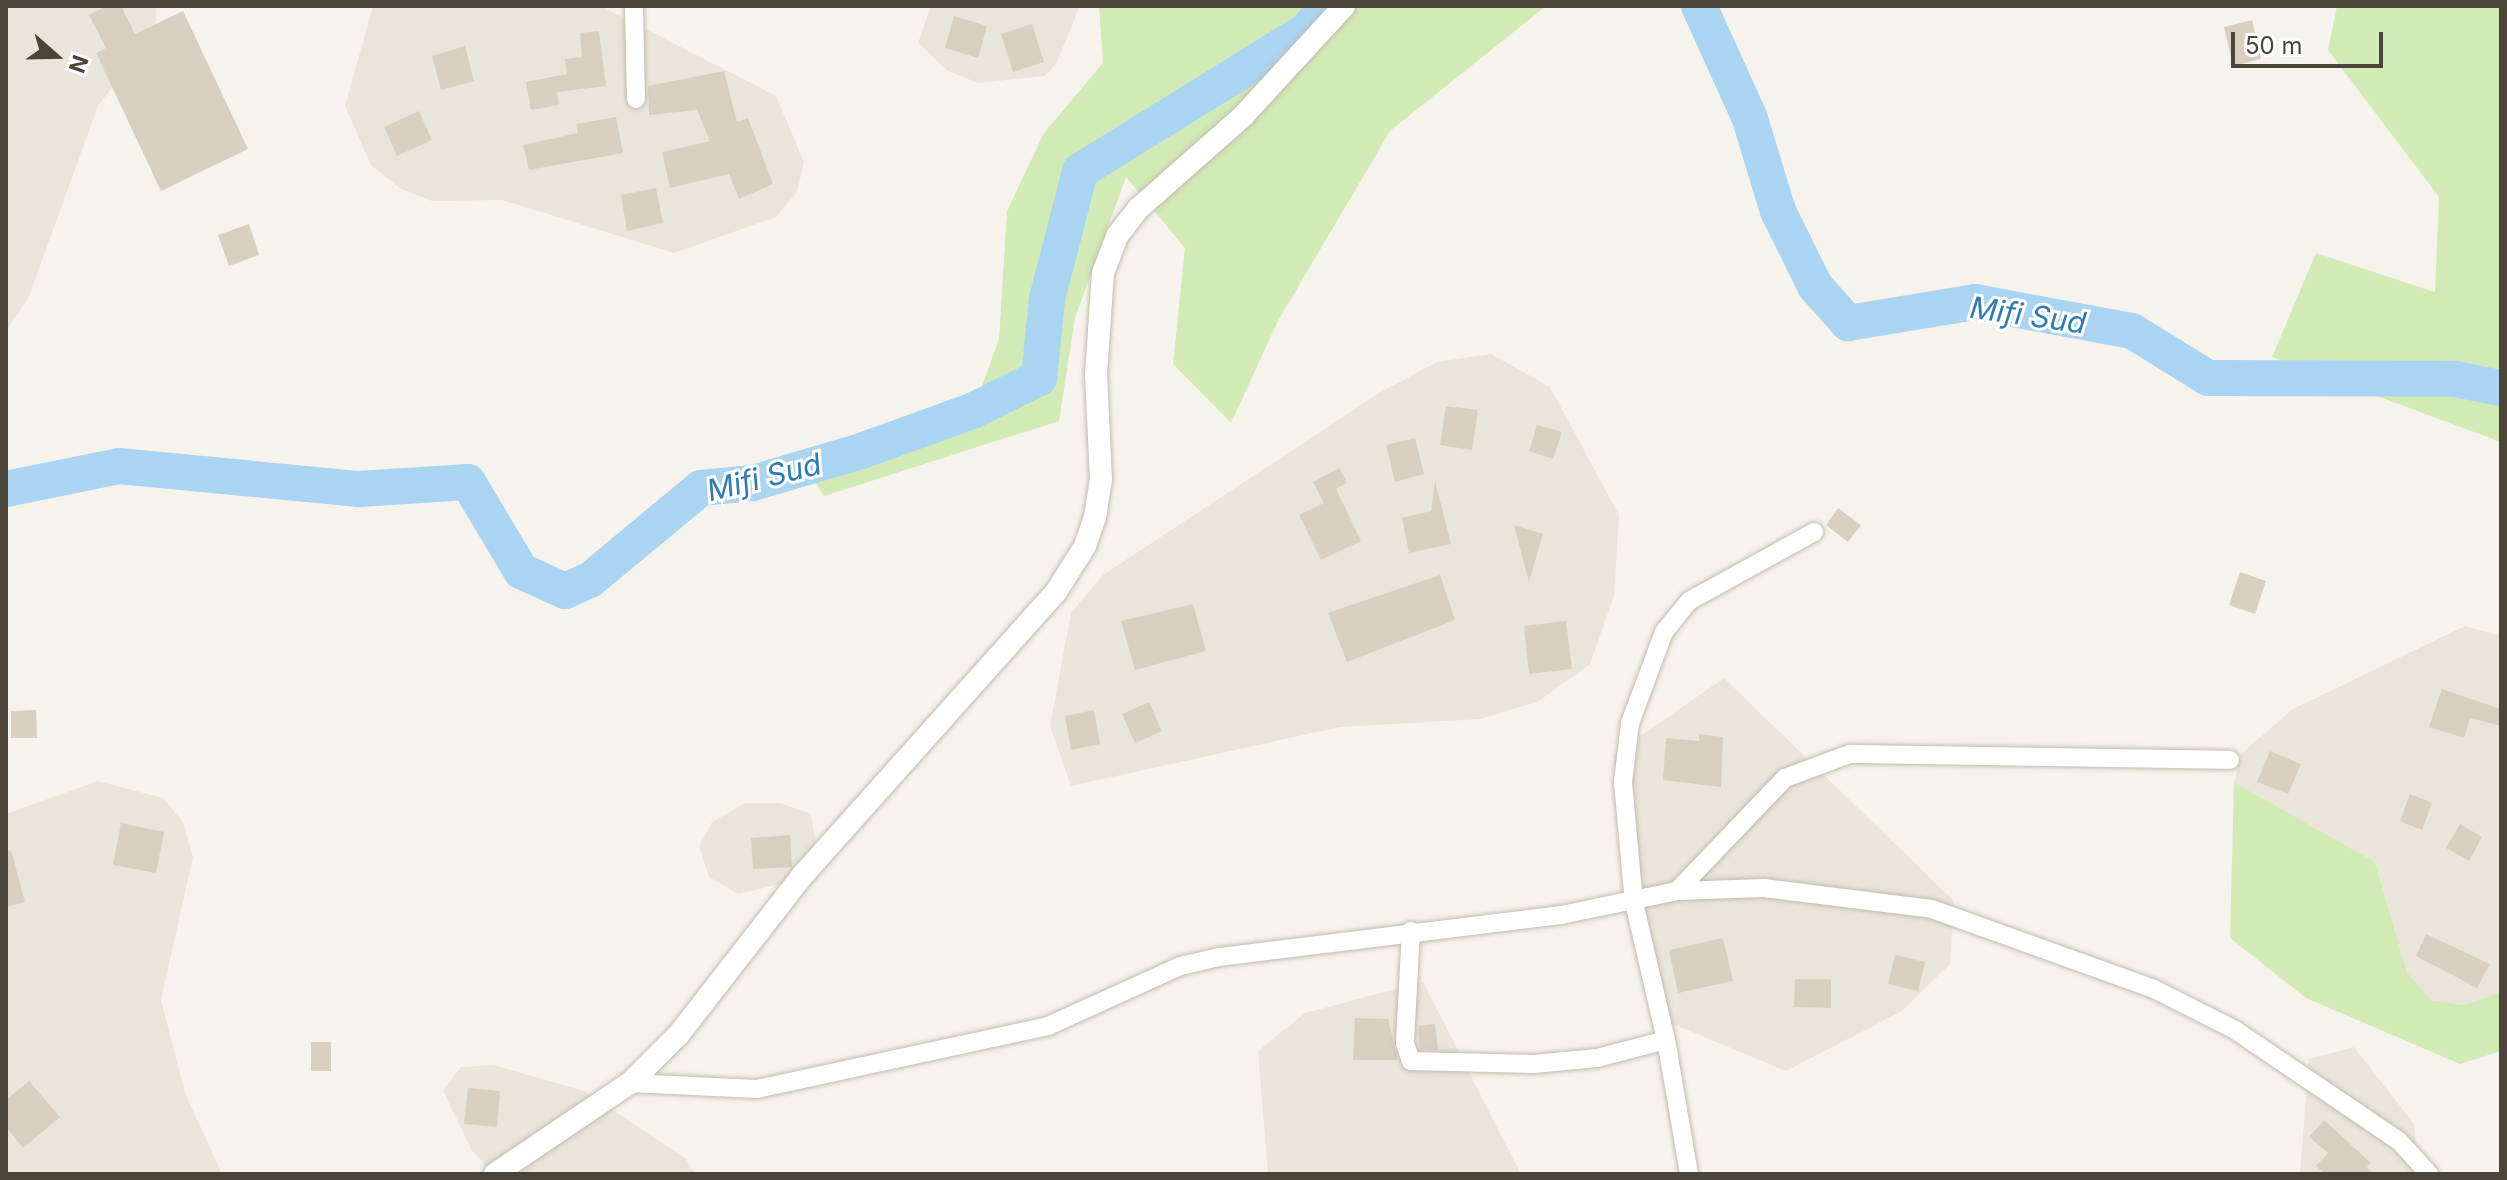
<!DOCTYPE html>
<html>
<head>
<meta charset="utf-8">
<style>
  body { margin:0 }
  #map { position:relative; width:2507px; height:1180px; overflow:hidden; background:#f6f3ec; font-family:Inter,sans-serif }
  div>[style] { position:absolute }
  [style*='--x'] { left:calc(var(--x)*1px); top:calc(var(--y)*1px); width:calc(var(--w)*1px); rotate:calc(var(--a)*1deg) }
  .residential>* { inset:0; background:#eae5da }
  .green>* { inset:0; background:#d2eab5 }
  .river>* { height:36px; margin:-18px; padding:0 18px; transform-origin:18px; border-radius:18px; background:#a9d4f2 }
  .building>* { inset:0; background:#d8cfc1 }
  .roads { filter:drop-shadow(0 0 2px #c2bbae) drop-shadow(0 0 2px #c2bbae) }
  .minor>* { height:18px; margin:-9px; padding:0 9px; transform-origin:9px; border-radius:9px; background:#fff }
  .tertiary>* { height:22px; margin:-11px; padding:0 11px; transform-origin:11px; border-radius:11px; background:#fff }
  span { translate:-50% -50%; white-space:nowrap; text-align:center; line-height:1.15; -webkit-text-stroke:6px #fff; paint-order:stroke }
  .water-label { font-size:30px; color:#2e7ab2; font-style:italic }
  .frame { position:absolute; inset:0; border:8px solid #4b4439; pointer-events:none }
  .north { position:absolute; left:16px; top:16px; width:80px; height:80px; -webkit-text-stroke:6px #fff; paint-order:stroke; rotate:110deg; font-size:22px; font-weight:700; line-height:32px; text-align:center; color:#4b4439 }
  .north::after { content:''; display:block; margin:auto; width:28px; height:36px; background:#4b4439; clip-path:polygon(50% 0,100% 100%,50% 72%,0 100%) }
  .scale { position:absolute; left:2231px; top:32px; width:152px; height:36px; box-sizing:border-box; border:4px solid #4b4439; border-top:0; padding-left:10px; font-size:24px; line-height:28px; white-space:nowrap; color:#4b4439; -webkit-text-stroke:6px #fff; paint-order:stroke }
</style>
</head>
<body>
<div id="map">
  <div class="residential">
    <div style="clip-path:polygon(6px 6px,156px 6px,156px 29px,98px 106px,28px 299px,6px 331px)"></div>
    <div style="clip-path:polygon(373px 6px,601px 6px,776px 96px,804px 162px,797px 192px,776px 217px,674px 253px,502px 200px,432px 201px,401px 189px,371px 165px,345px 106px)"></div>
    <div style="clip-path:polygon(931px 6px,1080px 6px,1056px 64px,1045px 76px,978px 83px,948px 71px,918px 43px)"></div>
    <div style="clip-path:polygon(1491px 354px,1550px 387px,1619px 515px,1614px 596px,1590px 664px,1539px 701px,1481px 719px,1340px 727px,1071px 786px,1050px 726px,1071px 613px,1103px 575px,1379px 393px,1437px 362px)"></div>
    <div style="clip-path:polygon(2465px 626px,2501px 636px,2501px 992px,2463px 1005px,2431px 1000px,2407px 972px,2375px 862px,2234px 782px,2241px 754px,2293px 709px)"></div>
    <div style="clip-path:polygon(1724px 678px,1954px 901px,1950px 964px,1902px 1011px,1786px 1071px,1671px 1023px,1653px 958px,1613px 755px)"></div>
    <div style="clip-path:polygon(98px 781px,163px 798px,183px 822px,193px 857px,161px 1000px,185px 1093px,222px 1174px,6px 1174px,6px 814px)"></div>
    <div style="clip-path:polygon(745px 803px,780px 803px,811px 814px,816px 845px,804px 878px,738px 894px,709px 877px,699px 846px,712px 822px)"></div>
    <div style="clip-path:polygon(1423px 982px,1521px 1174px,1268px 1174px,1258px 1051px,1305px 1013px)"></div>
    <div style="clip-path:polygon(2354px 1047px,2414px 1124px,2418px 1157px,2410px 1174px,2300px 1174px,2309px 1059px)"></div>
    <div style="clip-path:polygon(493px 1065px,584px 1091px,685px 1158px,695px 1174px,494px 1174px,472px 1151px,443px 1090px,461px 1067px)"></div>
  </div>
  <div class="green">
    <div style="clip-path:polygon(1099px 6px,1546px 6px,1390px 131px,1278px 321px,1231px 423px,1173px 364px,1185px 248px,1126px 177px,1075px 318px,1059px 421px,824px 496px,798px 454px,978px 397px,999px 339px,1007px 211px,1044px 133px,1103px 63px)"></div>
    <div style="clip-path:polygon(2337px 6px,2501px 6px,2501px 442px,2272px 357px,2316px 253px,2435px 292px,2439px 197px,2328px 50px)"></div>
    <div style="clip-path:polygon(2234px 782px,2375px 862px,2407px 972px,2431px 1000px,2463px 1005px,2501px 992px,2501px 1051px,2460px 1064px,2306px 998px,2230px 938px)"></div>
  </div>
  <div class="river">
    <div style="--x:1699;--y:6;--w:121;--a:65.6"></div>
    <div style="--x:1749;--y:116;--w:99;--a:73"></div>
    <div style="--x:1778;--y:211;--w:84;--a:63.7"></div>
    <div style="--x:1815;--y:286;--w:50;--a:48.3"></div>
    <div style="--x:1848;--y:323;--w:129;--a:-9.4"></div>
    <div style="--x:1975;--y:302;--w:160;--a:10.5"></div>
    <div style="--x:2132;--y:331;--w:89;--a:31.7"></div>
    <div style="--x:2208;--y:378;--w:247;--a:0.2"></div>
    <div style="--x:2455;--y:379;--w:47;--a:11.1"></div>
    <div style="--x:6;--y:489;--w:115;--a:-11.5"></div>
    <div style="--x:119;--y:466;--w:241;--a:5.5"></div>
    <div style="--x:359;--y:489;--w:109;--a:-3.7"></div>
    <div style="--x:468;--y:482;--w:104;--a:59.2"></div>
    <div style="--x:521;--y:571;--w:48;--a:24.4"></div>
    <div style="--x:565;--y:591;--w:27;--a:-24"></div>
    <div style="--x:590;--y:580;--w:144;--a:-39.7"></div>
    <div style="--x:701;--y:488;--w:52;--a:-5.5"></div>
    <div style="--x:753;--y:483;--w:113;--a:-16.5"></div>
    <div style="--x:861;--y:451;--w:118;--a:-19.8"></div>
    <div style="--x:972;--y:411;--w:75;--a:-26.2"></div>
    <div style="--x:1039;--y:378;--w:79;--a:-84.2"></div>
    <div style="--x:1047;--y:299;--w:132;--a:-75.5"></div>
    <div style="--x:1080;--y:171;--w:267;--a:-31.8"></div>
    <div style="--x:1307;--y:30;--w:32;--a:-49"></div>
  </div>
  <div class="building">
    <div style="clip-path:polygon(106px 6px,121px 6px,135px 34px,183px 11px,248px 149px,161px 191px,96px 53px,106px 48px,89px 15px)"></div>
    <div style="clip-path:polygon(954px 16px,987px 26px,978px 58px,945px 48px)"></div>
    <div style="clip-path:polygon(2252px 20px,2261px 59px,2233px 66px,2224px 27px)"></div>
    <div style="clip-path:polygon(1032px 24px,1044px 62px,1013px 72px,1001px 34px)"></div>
    <div style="clip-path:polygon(599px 31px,606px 86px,557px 92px,559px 105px,531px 110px,526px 82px,567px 74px,565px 59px,582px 57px,580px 33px)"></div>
    <div style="clip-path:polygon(465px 46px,474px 81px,441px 90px,432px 56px)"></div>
    <div style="clip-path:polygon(724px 71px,737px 122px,748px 118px,773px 184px,739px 199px,729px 174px,670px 188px,662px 152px,710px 141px,697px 110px,649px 115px,648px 86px)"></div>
    <div style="clip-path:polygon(419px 111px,432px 140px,397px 156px,384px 127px)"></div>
    <div style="clip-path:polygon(616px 117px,623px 153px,529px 170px,523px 145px,578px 133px,576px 124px)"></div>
    <div style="clip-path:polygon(656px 188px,663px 223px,627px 231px,621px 195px)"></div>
    <div style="clip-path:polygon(249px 224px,259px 255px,229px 266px,218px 235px)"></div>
    <div style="clip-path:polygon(1446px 406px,1478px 410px,1472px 450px,1440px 445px)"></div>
    <div style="clip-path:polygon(1537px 425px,1562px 432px,1553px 459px,1529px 451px)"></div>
    <div style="clip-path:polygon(1415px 438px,1424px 474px,1395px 482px,1386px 445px)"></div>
    <div style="clip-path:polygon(1339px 468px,1347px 483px,1336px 489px,1361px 541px,1321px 560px,1299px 515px,1324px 503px,1313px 482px)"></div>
    <div style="clip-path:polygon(1435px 481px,1451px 544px,1409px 553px,1402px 518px,1431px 511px)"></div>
    <div style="clip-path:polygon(1838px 508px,1861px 525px,1848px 542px,1826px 525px)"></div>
    <div style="clip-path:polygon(1514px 525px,1543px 534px,1529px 582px)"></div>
    <div style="clip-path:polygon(2240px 572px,2266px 581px,2255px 614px,2229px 605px)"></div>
    <div style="clip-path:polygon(1440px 575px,1455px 620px,1347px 662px,1328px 613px)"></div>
    <div style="clip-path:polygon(1193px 604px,1206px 651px,1135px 670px,1121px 621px)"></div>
    <div style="clip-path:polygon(1566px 621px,1572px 669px,1529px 674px,1524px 626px)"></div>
    <div style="clip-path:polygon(2442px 689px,2501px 709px,2501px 726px,2470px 718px,2464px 738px,2429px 727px)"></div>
    <div style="clip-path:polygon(1149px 702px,1162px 731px,1135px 743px,1122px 714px)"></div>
    <div style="clip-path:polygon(36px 710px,37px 738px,11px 738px,11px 711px)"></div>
    <div style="clip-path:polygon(1094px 710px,1100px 744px,1071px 750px,1065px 716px)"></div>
    <div style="clip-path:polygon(1699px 734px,1723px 737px,1721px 787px,1663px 780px,1666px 738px,1699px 741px)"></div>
    <div style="clip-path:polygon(2270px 751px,2301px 764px,2288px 794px,2257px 782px)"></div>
    <div style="clip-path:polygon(2410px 794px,2432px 803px,2422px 830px,2400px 821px)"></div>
    <div style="clip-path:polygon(121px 823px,164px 832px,156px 873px,113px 865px)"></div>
    <div style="clip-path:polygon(2460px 824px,2482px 837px,2469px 861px,2446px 848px)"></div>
    <div style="clip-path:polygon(790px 835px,792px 867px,753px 869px,751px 838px)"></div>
    <div style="clip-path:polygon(11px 850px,25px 902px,6px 907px,6px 851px)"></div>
    <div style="clip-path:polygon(2426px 934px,2490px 964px,2477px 988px,2416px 956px)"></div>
    <div style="clip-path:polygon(1723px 938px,1733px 981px,1678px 993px,1669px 950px)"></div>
    <div style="clip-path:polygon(1895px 955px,1925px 962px,1918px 991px,1888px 984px)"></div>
    <div style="clip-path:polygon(1795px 979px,1831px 979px,1831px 1008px,1794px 1007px)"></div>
    <div style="clip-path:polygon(1355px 1018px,1388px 1019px,1398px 1060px,1353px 1060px)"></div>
    <div style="clip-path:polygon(1435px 1024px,1438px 1050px,1420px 1049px,1418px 1026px)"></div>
    <div style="clip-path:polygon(311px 1042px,331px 1042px,331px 1071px,311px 1071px)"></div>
    <div style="clip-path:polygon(29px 1081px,60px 1117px,23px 1148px,6px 1127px,6px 1100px)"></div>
    <div style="clip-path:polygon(468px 1088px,500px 1091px,497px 1127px,464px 1124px)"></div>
    <div style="clip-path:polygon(2324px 1120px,2371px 1163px,2367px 1167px,2374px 1174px,2325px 1174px,2316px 1166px,2328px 1153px,2309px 1137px)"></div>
  </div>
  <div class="roads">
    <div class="minor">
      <div style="--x:634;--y:6;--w:93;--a:88.8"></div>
      <div style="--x:1677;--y:891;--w:156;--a:-46.3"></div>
      <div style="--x:1785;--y:778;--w:69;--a:-20.3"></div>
      <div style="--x:1850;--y:754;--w:380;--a:0.9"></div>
      <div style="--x:1411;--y:931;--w:112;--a:93.1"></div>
      <div style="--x:1405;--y:1043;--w:19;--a:72"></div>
      <div style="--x:1411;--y:1061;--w:123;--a:1.4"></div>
      <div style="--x:1534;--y:1064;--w:63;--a:-5.4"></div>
      <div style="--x:1597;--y:1058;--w:71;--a:-14.6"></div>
      <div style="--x:630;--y:1083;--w:127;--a:2.7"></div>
      <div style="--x:757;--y:1089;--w:298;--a:-12.2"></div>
      <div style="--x:1048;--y:1026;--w:145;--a:-24.4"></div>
      <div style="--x:1180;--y:966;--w:40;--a:-13"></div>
      <div style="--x:1219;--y:957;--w:345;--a:-7"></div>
      <div style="--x:1561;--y:915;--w:118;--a:-11.7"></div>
      <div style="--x:1677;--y:891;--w:87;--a:-2"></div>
      <div style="--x:1764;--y:888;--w:169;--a:7.1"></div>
      <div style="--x:1932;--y:909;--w:236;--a:19.8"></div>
      <div style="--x:2154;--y:989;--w:91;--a:26.8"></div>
      <div style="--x:2235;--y:1030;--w:198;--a:34.1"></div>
      <div style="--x:2399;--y:1141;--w:45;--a:47.7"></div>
      <div style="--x:1689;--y:1174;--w:136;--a:-99.7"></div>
      <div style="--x:1666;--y:1040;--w:141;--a:-103.1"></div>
      <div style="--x:1634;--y:903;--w:121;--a:-95.2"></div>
      <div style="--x:1623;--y:782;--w:59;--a:-83.2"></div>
      <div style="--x:1630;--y:723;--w:97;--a:-69.5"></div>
      <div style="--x:1664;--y:632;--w:40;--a:-51"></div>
      <div style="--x:1689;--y:601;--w:143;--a:-28.9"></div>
    </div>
    <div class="tertiary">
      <div style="--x:495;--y:1174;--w:163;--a:-34"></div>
      <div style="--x:630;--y:1083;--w:69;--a:-45"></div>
      <div style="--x:679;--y:1034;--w:200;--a:-52.1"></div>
      <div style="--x:802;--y:876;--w:381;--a:-48.2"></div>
      <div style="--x:1056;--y:592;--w:54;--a:-57.8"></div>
      <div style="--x:1085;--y:546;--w:31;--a:-71"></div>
      <div style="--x:1095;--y:517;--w:37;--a:-81"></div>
      <div style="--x:1101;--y:480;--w:105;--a:-92.7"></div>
      <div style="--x:1096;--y:375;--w:102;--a:-86.1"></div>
      <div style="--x:1103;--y:273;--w:40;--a:-69"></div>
      <div style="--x:1117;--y:236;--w:34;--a:-52"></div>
      <div style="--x:1138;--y:209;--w:140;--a:-41.5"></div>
      <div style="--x:1243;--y:116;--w:149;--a:-47.4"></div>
    </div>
  </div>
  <div class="water-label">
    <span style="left:2028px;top:315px;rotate:8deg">Mifi Sud</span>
    <span style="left:764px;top:477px;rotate:-14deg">Mifi Sud</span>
  </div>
  <div class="frame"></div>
  <div class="north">N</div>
  <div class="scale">50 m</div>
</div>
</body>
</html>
